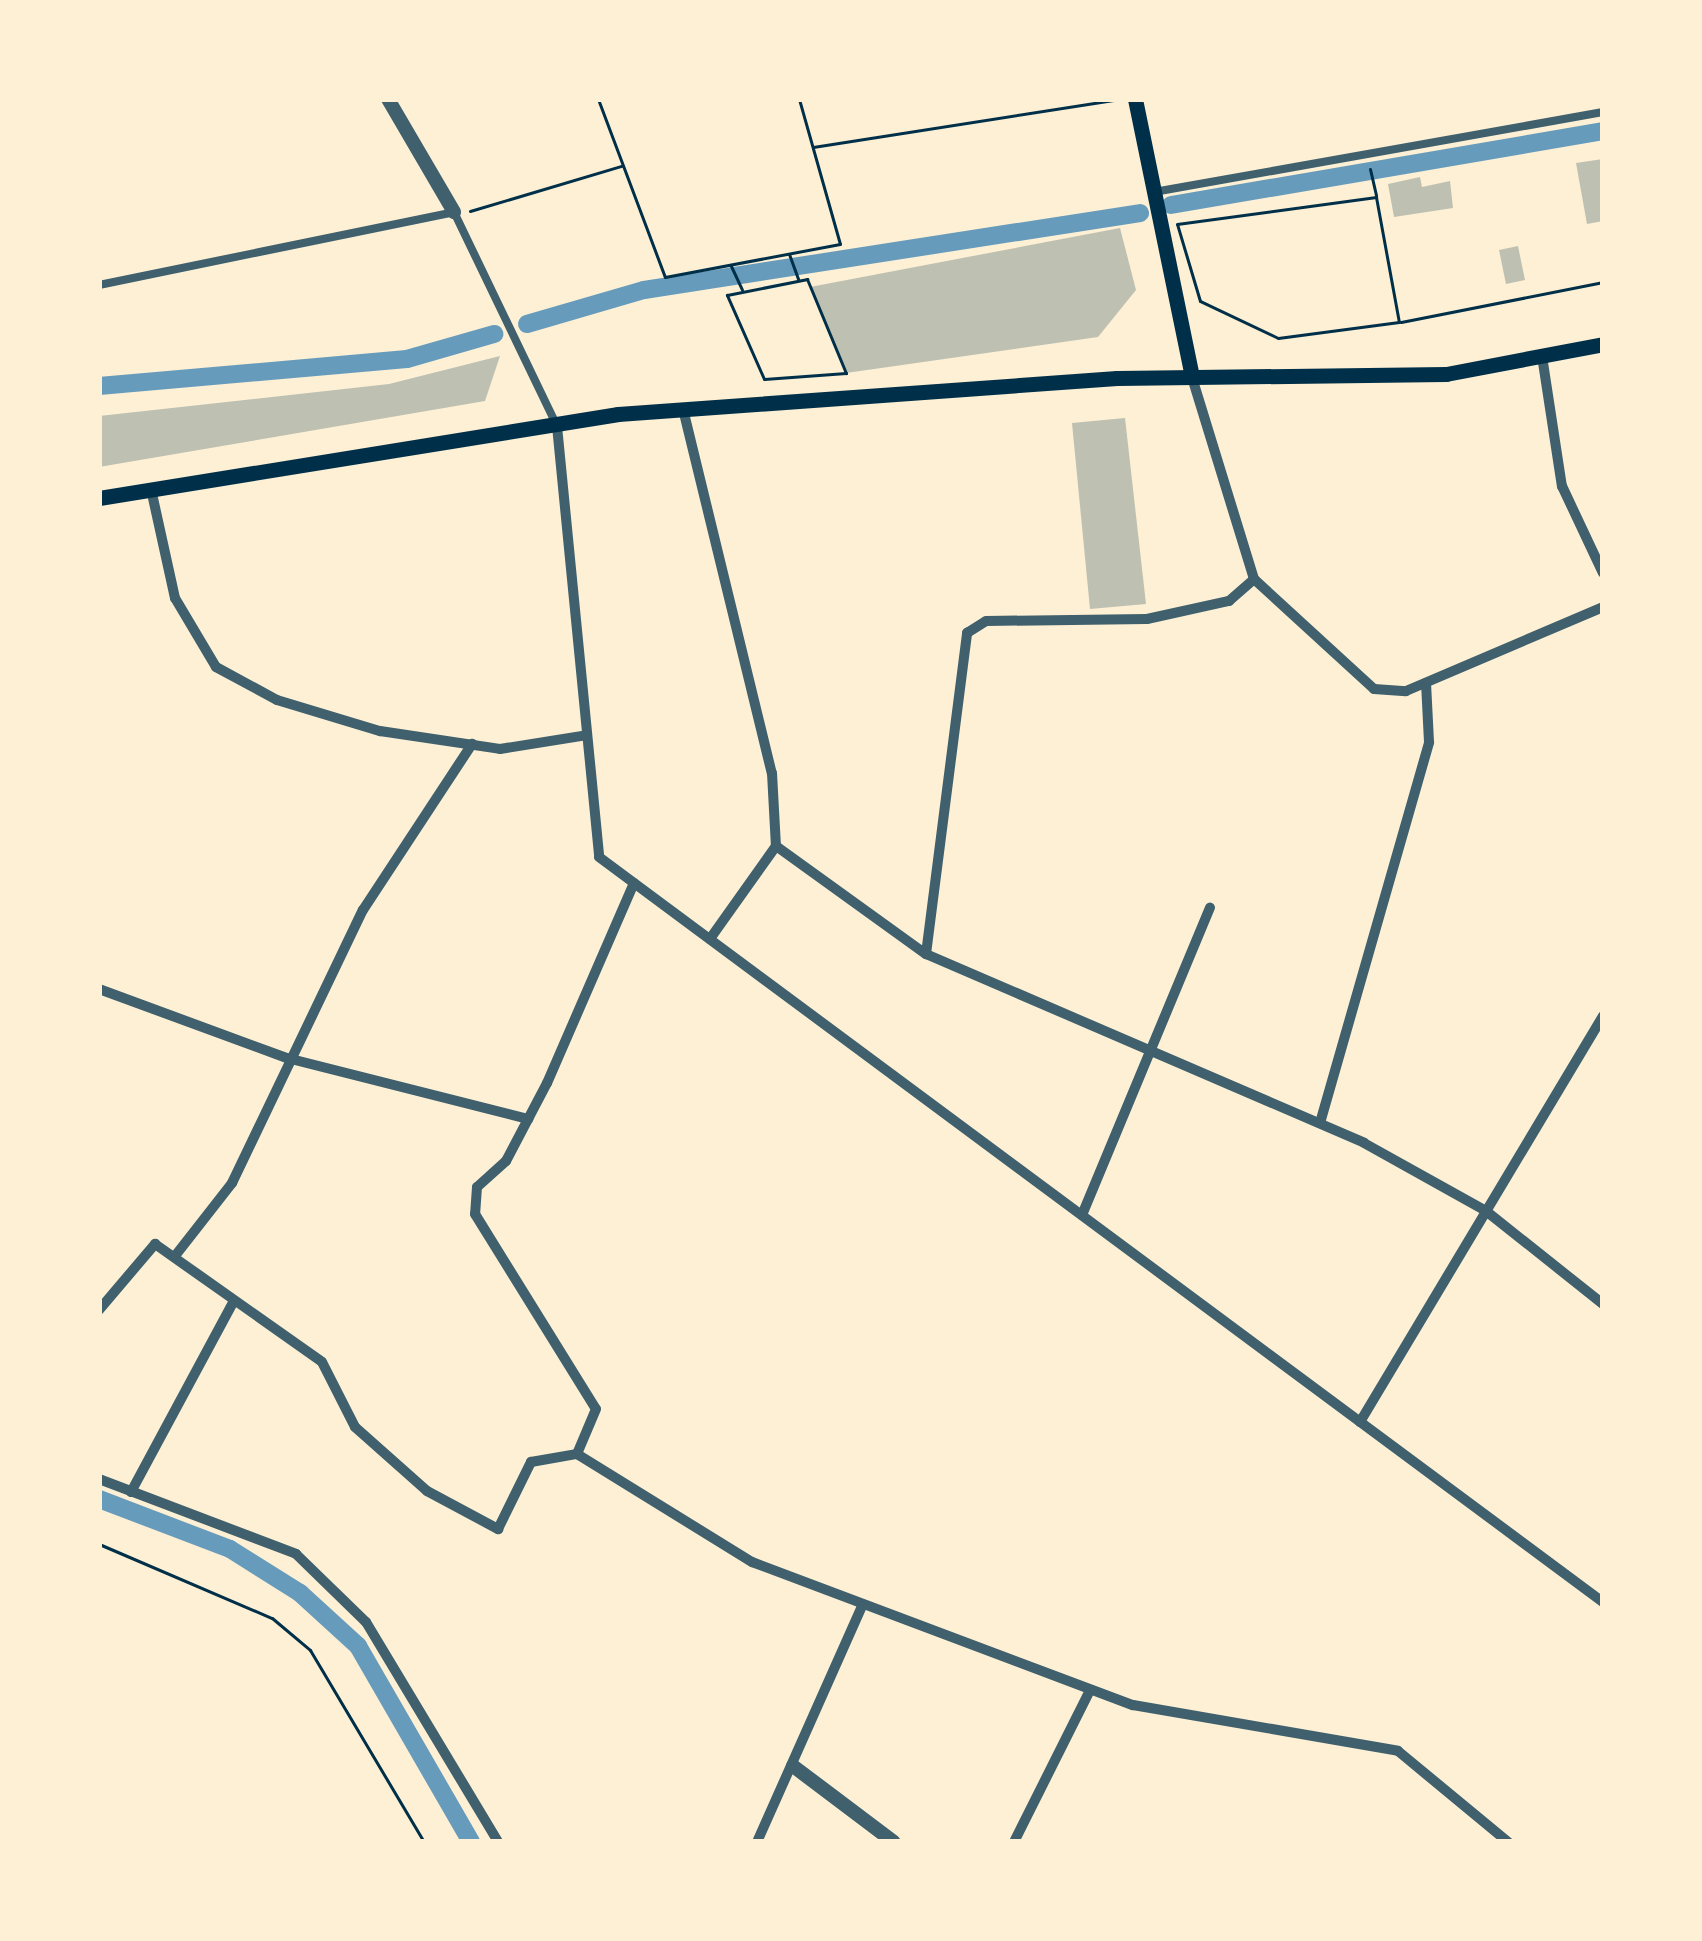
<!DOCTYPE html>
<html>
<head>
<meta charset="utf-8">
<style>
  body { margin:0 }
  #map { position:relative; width:1702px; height:1941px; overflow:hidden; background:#fdf0d5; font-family:"IBM Plex Sans",sans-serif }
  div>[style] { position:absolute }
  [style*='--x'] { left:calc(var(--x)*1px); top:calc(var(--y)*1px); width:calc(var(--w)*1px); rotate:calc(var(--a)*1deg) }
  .canal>* { height:18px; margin:-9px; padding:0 9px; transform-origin:9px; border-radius:9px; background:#669bbc }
  .building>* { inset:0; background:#bec0b2 }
  .path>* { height:3px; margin:-1.5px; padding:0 1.5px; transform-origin:1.5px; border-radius:1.5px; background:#003049 }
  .pedestrian>* { height:8px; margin:-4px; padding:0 4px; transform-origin:4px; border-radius:4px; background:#3f606c }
  .minor>* { height:10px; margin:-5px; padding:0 5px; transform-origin:5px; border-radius:5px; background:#3f606c }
  .tertiary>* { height:14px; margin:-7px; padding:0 7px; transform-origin:7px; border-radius:7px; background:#3f606c }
  .secondary>* { height:15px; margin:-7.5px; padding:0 7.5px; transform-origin:7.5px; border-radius:7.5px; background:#003049 }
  span { translate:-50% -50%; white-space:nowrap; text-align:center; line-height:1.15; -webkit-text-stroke:12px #fdf0d5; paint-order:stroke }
  .frame { position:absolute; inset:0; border:102px solid #fdf0d5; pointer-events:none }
</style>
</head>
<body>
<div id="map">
  <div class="canal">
    <div style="--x:1171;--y:205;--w:438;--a:-9.7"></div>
    <div style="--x:527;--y:324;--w:122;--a:-16.2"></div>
    <div style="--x:644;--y:290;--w:502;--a:-8.82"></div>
    <div style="--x:99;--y:386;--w:309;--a:-5"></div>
    <div style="--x:407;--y:359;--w:91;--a:-16"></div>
    <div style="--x:99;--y:1499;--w:140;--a:20.9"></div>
    <div style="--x:230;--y:1549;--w:83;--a:32.2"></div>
    <div style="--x:300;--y:1593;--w:79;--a:42.4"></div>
    <div style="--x:358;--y:1646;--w:226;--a:60"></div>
  </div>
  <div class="building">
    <div style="clip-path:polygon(1603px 159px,1603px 221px,1587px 224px,1576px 163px)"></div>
    <div style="clip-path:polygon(1420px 177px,1422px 187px,1450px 181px,1453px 208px,1394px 217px,1388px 184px)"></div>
    <div style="clip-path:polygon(1120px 228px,1136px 290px,1098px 337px,846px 373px,810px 287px)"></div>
    <div style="clip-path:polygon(1518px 246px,1525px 280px,1506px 284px,1499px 250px)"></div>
    <div style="clip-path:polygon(500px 356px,485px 401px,99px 467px,99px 416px,389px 384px)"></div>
    <div style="clip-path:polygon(1125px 418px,1146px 604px,1090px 609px,1072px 423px)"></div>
  </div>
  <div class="path">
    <div style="--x:558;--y:99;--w:6;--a:0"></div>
    <div style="--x:598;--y:99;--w:190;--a:69.4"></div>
    <div style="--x:665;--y:277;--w:178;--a:-10.7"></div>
    <div style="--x:840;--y:244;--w:151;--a:-105.8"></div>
    <div style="--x:813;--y:147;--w:309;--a:-8.9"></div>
    <div style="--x:1370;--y:169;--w:27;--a:77"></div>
    <div style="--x:1376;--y:197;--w:127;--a:79.6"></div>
    <div style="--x:1399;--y:322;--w:122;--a:172.5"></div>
    <div style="--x:1278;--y:338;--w:86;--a:-154.6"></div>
    <div style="--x:1200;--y:301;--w:80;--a:-106.6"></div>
    <div style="--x:1177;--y:224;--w:201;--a:-7.7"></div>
    <div style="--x:470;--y:211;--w:158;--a:-16.6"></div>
    <div style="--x:789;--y:254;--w:27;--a:70"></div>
    <div style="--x:731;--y:266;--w:26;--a:65"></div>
    <div style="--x:807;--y:279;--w:102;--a:67.5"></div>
    <div style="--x:846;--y:373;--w:82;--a:175.8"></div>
    <div style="--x:764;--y:379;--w:92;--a:-113.8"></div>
    <div style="--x:727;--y:295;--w:82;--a:-11.3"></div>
    <div style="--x:1401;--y:322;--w:206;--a:-11.2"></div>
    <div style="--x:99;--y:1544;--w:188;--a:23.2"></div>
    <div style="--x:272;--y:1618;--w:50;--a:40.1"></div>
    <div style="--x:310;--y:1650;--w:223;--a:59.3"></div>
  </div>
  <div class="pedestrian">
    <div style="--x:1154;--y:192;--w:456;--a:-10.1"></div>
    <div style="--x:99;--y:285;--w:362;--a:-11.6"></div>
    <div style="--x:454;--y:212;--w:235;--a:64.3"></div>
  </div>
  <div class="minor">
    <div style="--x:1542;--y:356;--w:132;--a:81.3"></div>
    <div style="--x:1562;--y:486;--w:96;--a:64.8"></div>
    <div style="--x:683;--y:409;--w:375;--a:76.3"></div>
    <div style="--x:772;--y:773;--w:73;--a:86.9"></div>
    <div style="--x:776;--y:846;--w:114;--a:125.4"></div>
    <div style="--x:557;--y:426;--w:433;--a:84.4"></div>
    <div style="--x:599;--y:857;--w:1250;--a:36.58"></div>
    <div style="--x:151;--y:489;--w:112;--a:77.6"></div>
    <div style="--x:175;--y:598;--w:80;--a:59.3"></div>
    <div style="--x:216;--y:667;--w:69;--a:28.4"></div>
    <div style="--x:277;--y:700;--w:108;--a:16.8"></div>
    <div style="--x:380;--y:731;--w:121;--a:8.5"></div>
    <div style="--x:500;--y:749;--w:88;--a:-9.1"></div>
    <div style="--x:1254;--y:579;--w:163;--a:42.5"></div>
    <div style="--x:1374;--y:689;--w:32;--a:4"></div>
    <div style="--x:1406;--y:691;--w:214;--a:-23.1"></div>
    <div style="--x:776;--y:846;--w:185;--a:35.8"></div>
    <div style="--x:926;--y:954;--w:477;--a:23.3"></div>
    <div style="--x:1364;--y:1143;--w:140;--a:29.1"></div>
    <div style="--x:1486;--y:1211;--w:149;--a:38.5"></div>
    <div style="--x:634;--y:883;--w:218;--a:113.5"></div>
    <div style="--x:547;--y:1083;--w:88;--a:117.7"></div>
    <div style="--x:506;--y:1161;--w:39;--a:138"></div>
    <div style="--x:477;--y:1187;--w:27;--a:94"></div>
    <div style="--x:475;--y:1214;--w:229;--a:58.2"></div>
    <div style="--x:596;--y:1409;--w:49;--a:112.9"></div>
    <div style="--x:577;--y:1454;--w:206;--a:31.7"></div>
    <div style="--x:752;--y:1562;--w:407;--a:20.6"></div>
    <div style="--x:1133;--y:1705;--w:269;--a:9.8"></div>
    <div style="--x:1398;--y:1751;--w:143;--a:39.6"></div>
    <div style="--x:926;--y:954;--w:324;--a:-82.7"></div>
    <div style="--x:967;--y:633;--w:22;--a:-32"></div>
    <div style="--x:986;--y:621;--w:161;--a:-0.7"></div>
    <div style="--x:1147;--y:619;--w:84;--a:-12.4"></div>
    <div style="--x:1229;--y:601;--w:33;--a:-41"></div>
    <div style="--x:1254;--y:579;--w:211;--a:-107.1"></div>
    <div style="--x:99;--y:989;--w:200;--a:20.2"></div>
    <div style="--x:287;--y:1058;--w:249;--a:14.2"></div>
    <div style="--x:1320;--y:1123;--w:396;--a:-74"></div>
    <div style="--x:1429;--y:742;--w:59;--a:-92.9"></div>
    <div style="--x:1082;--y:1215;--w:333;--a:-67.4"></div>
    <div style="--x:175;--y:1256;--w:93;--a:-52"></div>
    <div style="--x:232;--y:1183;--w:303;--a:-64.4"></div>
    <div style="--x:363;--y:910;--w:199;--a:-56.7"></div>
    <div style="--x:99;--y:1310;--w:87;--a:-49.7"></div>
    <div style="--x:155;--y:1244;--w:204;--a:35.2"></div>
    <div style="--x:322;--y:1362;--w:73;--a:63.1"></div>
    <div style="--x:355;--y:1427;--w:96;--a:41.6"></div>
    <div style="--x:427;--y:1491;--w:81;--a:28.2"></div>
    <div style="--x:498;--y:1529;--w:75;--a:-63.8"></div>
    <div style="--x:531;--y:1462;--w:47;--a:-9.9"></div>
    <div style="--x:1360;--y:1422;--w:473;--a:-59.1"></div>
    <div style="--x:99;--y:1479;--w:211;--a:20.8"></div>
    <div style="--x:296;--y:1554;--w:98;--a:44.2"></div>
    <div style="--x:366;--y:1622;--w:257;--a:59"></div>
    <div style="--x:131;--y:1492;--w:217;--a:-61.7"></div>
    <div style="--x:757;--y:1842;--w:258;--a:-66"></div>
    <div style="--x:1014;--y:1842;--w:170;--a:-63.4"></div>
  </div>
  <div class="tertiary">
    <div style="--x:388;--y:99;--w:131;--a:59.7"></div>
    <div style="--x:793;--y:1766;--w:126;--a:37"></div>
  </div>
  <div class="secondary">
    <div style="--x:1135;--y:99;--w:284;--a:78.4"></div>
    <div style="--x:99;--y:498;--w:526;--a:-9.19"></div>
    <div style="--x:618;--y:414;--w:500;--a:-4.13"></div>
    <div style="--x:1117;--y:378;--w:329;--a:-0.7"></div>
    <div style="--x:1446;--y:374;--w:160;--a:-10.8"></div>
  </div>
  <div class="frame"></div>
</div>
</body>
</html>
